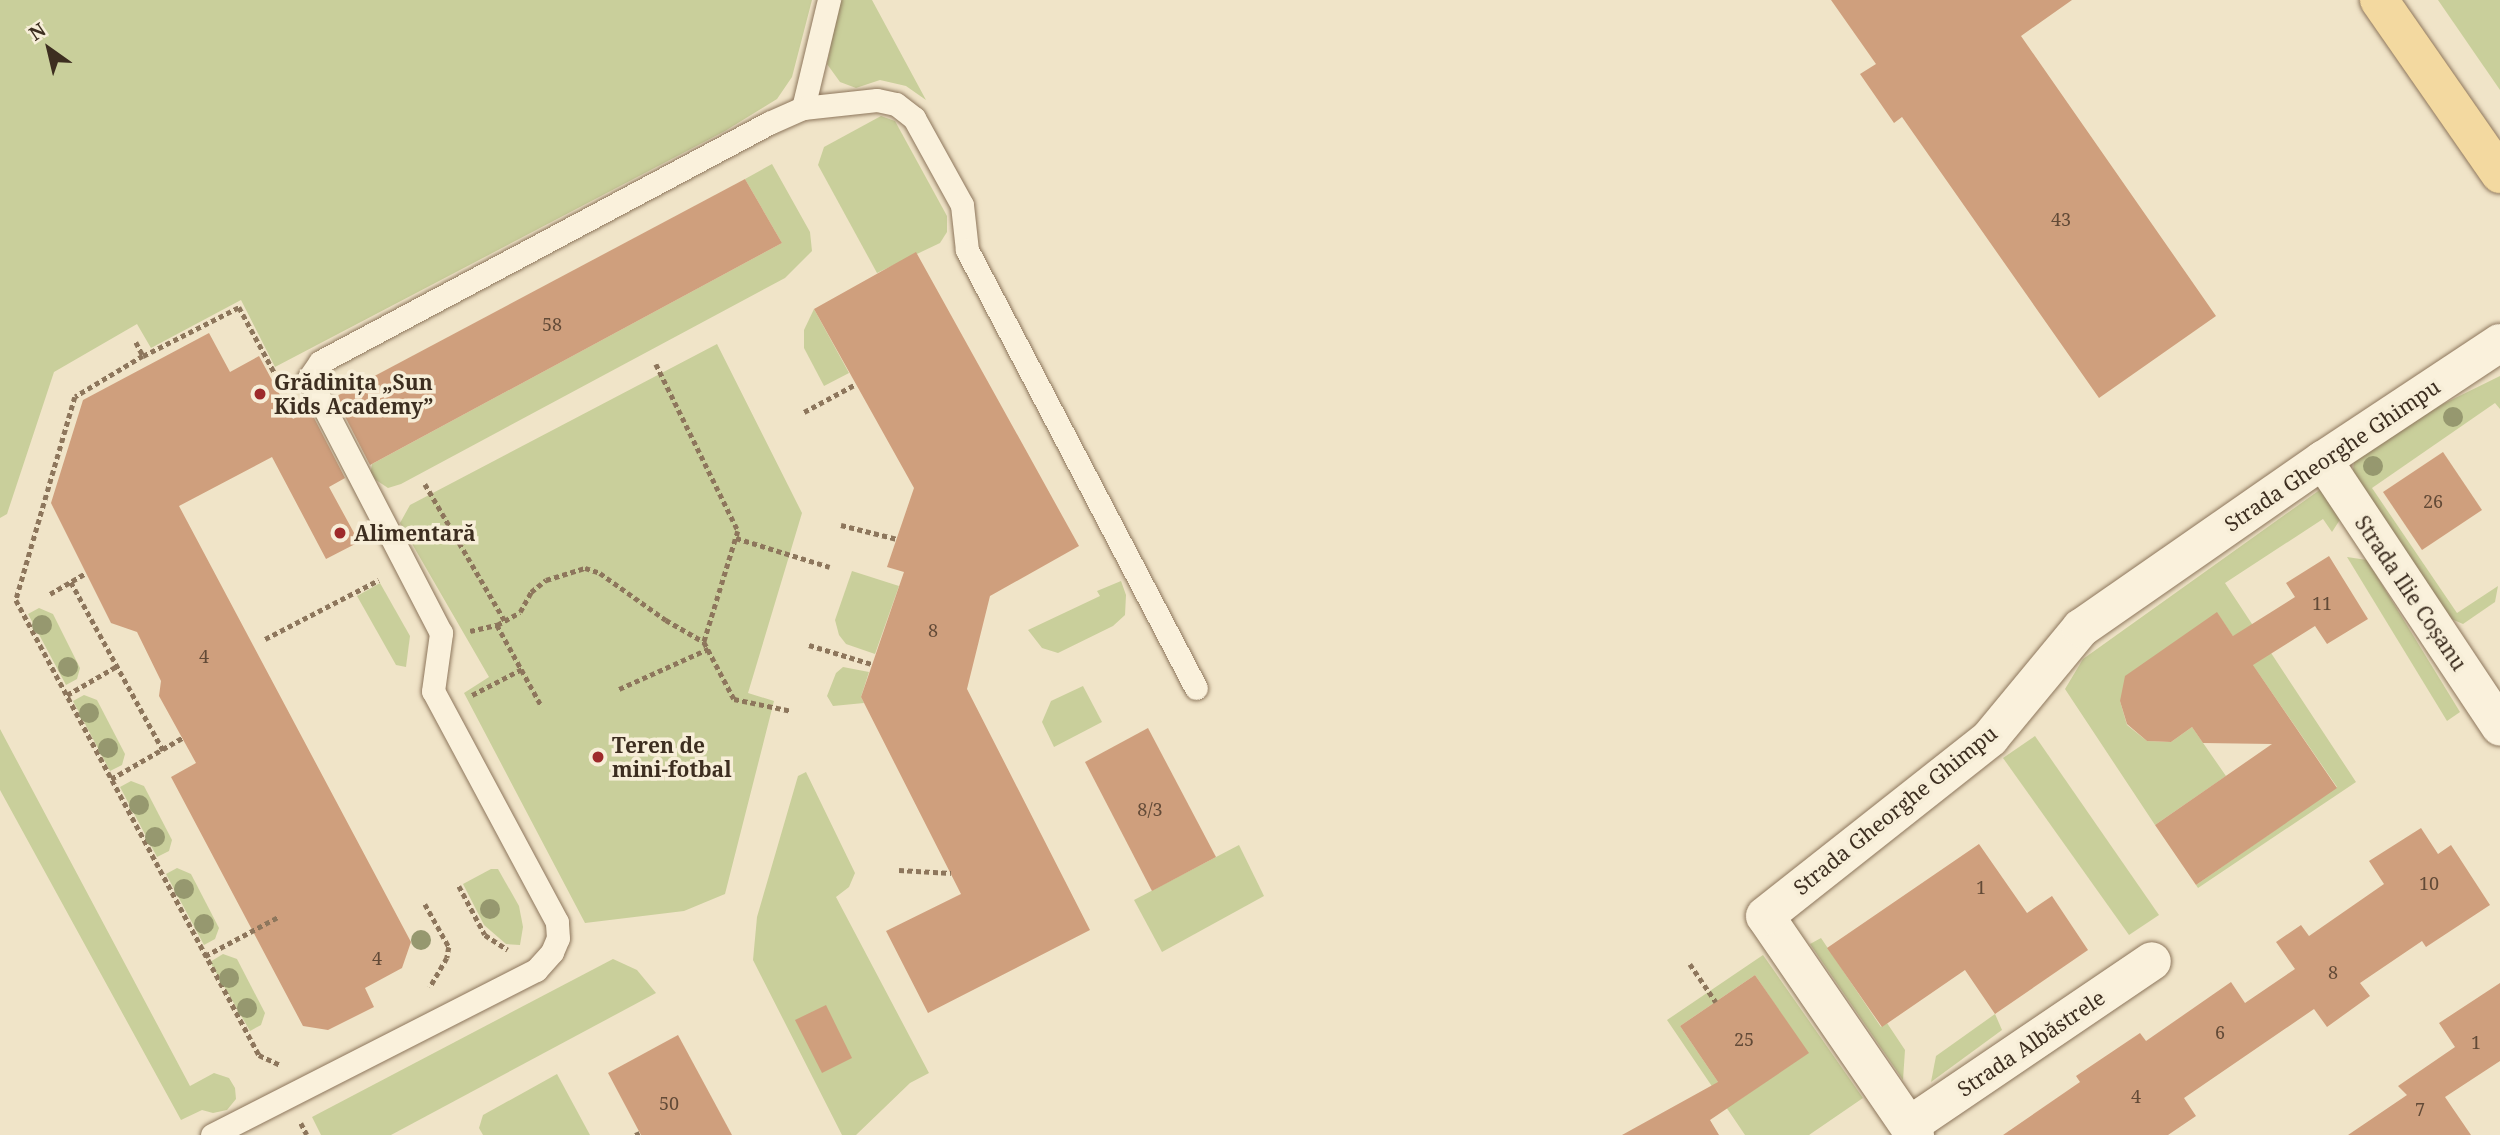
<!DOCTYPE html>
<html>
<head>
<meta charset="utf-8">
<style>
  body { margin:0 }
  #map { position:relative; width:2500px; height:1135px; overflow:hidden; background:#f0e4c8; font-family:"Noto Serif",serif }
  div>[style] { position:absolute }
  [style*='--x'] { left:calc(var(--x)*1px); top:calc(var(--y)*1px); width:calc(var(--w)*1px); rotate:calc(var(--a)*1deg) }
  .green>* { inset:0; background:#c9cf9b }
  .building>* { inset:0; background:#cf9f7d }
  .path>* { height:4.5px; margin-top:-2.25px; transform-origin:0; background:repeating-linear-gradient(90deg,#8d765c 0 5px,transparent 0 8.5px) }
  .roads { filter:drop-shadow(0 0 2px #8d765c) drop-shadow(0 0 2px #8d765c) }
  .service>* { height:23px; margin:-11.5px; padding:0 11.5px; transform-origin:11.5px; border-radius:11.5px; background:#faf1dc }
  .minor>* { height:38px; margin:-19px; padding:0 19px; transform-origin:19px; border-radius:19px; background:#faf1dc }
  .primary>* { height:38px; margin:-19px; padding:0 19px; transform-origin:19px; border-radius:19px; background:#f3d9a0 }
  .trees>* { width:20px; height:20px; margin:-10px; border-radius:50%; background:#96986f }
  .dots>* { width:19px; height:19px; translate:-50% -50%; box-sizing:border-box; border:4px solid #f7eed8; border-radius:50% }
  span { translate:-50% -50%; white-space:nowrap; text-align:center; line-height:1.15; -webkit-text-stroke:7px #f7eed8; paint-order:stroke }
  .number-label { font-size:18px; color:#624a37 }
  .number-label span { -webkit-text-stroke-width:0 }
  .poi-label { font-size:21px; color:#3d2e20; font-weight:700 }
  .left { translate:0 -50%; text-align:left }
  .street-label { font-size:21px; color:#3d2e20 }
  .north { position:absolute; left:14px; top:14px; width:70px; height:70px; -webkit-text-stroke:5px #f7eed8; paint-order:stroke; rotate:326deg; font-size:19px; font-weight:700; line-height:28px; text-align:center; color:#3d2e20 }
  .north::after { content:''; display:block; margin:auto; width:24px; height:32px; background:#3d2e20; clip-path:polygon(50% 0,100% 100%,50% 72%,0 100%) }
</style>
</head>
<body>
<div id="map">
  <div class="green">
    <div style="clip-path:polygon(0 0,812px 0,792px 77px,777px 99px,725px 131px,275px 367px,241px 300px,151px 348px,137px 324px,54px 372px,7px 514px,0 518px)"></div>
    <div style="clip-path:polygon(840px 0,872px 0,926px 100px,906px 86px,880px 80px,856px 88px,840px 82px,827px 64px)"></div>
    <div style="clip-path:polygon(2438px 0,2500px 0,2500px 90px)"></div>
    <div style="clip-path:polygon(881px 116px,895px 121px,947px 216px,947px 232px,940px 243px,877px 273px,818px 165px,824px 147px)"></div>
    <div style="clip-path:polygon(772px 164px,810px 232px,812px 251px,785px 278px,401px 484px,388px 488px,370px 476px,372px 464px,782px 243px,745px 179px)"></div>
    <div style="clip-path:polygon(814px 309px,849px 373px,824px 386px,804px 348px,804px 330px)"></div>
    <div style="clip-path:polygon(717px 344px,802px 513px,748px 693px,774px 701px,725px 894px,684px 911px,585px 923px,464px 693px,489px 677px,400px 523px,410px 505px)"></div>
    <div style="clip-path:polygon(2500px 376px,2500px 409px,2495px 403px,2372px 488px,2457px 613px,2498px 586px,2495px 602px,2463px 624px,2449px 618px,2352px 478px,2354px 462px,2439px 406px)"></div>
    <div style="clip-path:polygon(2321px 489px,2341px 518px,2332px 532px,2323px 519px,2225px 583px,2356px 782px,2198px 888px,2196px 885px,2337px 787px,2217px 613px,2120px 701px,2127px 725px,2147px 741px,2171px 742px,2192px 727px,2226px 776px,2155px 825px,2065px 689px,2083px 659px)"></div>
    <div style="clip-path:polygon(2347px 557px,2367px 560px,2460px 712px,2447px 721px)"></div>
    <div style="clip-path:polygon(852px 571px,899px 586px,875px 654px,846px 644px,839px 635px,835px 620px)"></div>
    <div style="clip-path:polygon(1121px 581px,1126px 595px,1125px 615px,1113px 626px,1058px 653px,1042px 648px,1028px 630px,1100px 596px,1097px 591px)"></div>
    <div style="clip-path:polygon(380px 583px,410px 636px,406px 667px,396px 665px,357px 596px)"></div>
    <div style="clip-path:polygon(39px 608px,53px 614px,80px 668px,77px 679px,66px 685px,28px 614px)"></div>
    <div style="clip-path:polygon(843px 667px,869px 672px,861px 697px,864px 703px,833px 706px,827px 696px,836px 673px)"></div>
    <div style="clip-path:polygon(1083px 686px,1102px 722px,1054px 747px,1042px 722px,1051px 701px)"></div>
    <div style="clip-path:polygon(84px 695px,97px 700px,125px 754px,122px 765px,110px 771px,73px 701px)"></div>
    <div style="clip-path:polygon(0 729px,190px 1086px,214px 1073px,229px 1078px,235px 1088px,236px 1099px,227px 1110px,213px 1113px,202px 1110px,181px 1120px,0 790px)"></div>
    <div style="clip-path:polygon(2035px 736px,2159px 915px,2129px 935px,2003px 758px)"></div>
    <div style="clip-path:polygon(806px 772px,855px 873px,849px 887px,836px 897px,929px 1073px,910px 1083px,856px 1135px,842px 1135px,753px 960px,757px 917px,798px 776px)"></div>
    <div style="clip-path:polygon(131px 781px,144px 786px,172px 840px,169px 851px,157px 857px,120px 787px)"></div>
    <div style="clip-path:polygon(1239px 845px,1264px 896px,1162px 952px,1134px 900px)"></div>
    <div style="clip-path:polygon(177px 868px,191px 874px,219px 928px,215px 939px,204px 945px,166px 874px)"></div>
    <div style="clip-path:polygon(491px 869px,498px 869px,519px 906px,523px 927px,520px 945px,506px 944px,484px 925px,463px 884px)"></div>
    <div style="clip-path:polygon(1821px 938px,1881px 1027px,1887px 1023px,1905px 1050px,1903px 1080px,1810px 944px)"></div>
    <div style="clip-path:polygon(223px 954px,237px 959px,265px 1013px,261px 1025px,250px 1031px,210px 962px)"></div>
    <div style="clip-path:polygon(evenodd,1763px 955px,1863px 1098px,1809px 1135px,1745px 1135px,1667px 1020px,1763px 955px,1755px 975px,1808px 1053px,1733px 1104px,1680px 1026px,1755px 975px)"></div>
    <div style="clip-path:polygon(613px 959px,637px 970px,656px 993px,391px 1135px,321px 1135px,312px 1117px)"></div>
    <div style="clip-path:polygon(1995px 1014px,2002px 1030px,1931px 1082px,1936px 1056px)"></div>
    <div style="clip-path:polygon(557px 1074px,590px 1135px,483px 1135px,479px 1128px,483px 1115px)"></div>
  </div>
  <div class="building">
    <div style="clip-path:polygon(1831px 0,2072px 0,2021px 36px,2216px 316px,2099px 398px,1902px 117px,1894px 123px,1860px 74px,1876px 64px)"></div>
    <div style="clip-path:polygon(745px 179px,782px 243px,370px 465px,335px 397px)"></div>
    <div style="clip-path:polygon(916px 252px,1079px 546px,990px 596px,967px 689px,1090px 930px,928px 1013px,886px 931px,961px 894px,861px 697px,904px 572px,887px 567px,914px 488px,814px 309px)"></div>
    <div style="clip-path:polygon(209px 333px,230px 372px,259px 356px,293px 419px,310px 410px,345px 478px,329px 487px,359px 542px,326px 559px,272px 457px,179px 506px,411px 942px,402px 968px,365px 988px,374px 1007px,328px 1030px,303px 1026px,171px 777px,196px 763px,159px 696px,161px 681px,137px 632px,111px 623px,51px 503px,83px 400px)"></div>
    <div style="clip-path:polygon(2443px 452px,2482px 510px,2422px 550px,2383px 492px)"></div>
    <div style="clip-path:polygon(2329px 556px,2368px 619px,2327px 644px,2315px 626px,2253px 665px,2337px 788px,2196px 885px,2155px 825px,2272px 744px,2203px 743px,2192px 727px,2171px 742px,2147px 741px,2127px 724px,2120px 701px,2125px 676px,2217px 612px,2233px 636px,2295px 597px,2286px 583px)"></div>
    <div style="clip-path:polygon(1148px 728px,1216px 857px,1152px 891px,1085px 762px)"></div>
    <div style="clip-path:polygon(2421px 828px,2438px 854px,2451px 845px,2490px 905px,2426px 947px,2422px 941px,2360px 983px,2370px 996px,2327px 1027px,2314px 1009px,2184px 1098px,2196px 1116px,2168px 1135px,2003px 1135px,2080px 1082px,2076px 1076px,2140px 1033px,2146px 1041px,2231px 982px,2245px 1003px,2295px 969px,2276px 942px,2301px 925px,2309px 936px,2384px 884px,2369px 861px)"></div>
    <div style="clip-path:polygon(1979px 844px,2027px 913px,2052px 896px,2088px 950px,1995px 1014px,1965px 970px,1882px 1027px,1827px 948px)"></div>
    <div style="clip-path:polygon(1755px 975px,1809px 1053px,1710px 1120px,1719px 1135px,1622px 1135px,1718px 1082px,1680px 1026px)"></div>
    <div style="clip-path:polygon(2500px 983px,2500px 1061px,2445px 1097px,2471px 1135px,2348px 1135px,2407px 1095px,2398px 1086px,2455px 1047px,2439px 1023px)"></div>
    <div style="clip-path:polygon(826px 1005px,852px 1058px,822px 1073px,795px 1020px)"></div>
    <div style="clip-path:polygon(678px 1035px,732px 1135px,641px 1135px,608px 1073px)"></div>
  </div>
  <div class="path">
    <div style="--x:136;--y:342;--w:16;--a:63"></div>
    <div style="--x:143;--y:356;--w:108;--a:-27"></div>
    <div style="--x:239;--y:307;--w:82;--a:61.6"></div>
    <div style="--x:143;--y:356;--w:79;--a:148.9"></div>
    <div style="--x:75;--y:397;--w:211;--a:106.2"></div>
    <div style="--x:16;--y:600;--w:516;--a:61.89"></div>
    <div style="--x:259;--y:1055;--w:23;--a:25"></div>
    <div style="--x:656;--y:364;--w:186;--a:63.8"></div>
    <div style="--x:738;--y:531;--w:116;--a:107"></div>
    <div style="--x:704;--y:642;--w:64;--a:62.2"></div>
    <div style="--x:734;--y:699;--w:59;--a:11.7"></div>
    <div style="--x:804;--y:412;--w:59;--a:-28.3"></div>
    <div style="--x:425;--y:484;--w:159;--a:59.7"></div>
    <div style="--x:841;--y:525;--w:58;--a:14"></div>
    <div style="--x:736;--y:538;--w:98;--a:17.1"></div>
    <div style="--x:71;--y:582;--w:192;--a:61.3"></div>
    <div style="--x:50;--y:594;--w:42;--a:-30.3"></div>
    <div style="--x:497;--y:625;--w:91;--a:61.2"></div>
    <div style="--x:470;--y:631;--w:28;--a:-13"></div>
    <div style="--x:497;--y:625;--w:26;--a:-29"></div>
    <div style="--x:520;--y:612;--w:23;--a:-61"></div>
    <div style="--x:531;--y:592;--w:19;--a:-39"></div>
    <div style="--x:546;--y:580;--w:41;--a:-17.1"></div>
    <div style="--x:585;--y:568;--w:16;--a:18"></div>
    <div style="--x:600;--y:573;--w:81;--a:35.5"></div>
    <div style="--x:666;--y:620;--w:44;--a:30.1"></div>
    <div style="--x:265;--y:639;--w:128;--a:-27.4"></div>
    <div style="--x:809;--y:645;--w:66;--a:16.8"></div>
    <div style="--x:619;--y:689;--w:98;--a:-24.2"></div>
    <div style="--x:67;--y:695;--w:58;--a:-30.1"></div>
    <div style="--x:472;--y:695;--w:56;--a:-27.5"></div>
    <div style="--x:111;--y:779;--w:82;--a:-30"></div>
    <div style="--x:899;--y:870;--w:52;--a:3.3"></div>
    <div style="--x:459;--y:886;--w:55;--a:62"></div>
    <div style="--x:485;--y:935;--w:27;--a:33"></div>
    <div style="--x:425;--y:904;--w:49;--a:60.8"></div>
    <div style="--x:449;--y:947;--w:11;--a:100"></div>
    <div style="--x:447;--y:958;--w:34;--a:120"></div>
    <div style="--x:205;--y:956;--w:83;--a:-28.1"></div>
    <div style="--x:1690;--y:964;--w:46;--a:55.6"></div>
    <div style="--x:301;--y:1123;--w:13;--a:63"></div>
    <div style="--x:635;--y:1135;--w:5;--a:-22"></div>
  </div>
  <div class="roads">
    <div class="service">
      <div style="--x:803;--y:108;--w:111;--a:-76.5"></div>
      <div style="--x:212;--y:1135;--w:364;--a:-27"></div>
      <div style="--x:536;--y:970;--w:24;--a:-48"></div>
      <div style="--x:552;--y:952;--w:15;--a:-67"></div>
      <div style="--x:558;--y:938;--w:16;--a:-94"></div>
      <div style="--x:557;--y:922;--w:262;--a:-118.2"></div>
      <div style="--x:433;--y:691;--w:59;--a:-82.1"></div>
      <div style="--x:441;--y:633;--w:287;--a:-117.4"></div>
      <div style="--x:309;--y:378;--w:19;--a:-55"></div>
      <div style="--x:320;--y:362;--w:509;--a:-28.03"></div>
      <div style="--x:769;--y:123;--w:37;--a:-24"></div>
      <div style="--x:803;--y:108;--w:74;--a:-6.2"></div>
      <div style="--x:877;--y:100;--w:19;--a:12"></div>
      <div style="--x:896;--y:104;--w:23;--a:38"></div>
      <div style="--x:914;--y:118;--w:99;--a:61.1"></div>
      <div style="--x:962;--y:205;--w:45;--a:83.7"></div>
      <div style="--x:967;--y:250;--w:494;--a:62.4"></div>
    </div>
    <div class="minor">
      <div style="--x:2323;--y:460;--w:320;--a:56.4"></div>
      <div style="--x:1910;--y:1125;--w:292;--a:-34.1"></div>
      <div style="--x:1915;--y:1135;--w:265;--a:-124.4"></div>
      <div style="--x:1765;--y:916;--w:287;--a:-38.3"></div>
      <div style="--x:1990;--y:738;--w:143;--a:-50.4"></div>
      <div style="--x:2081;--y:628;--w:295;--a:-34.8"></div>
      <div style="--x:2323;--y:460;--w:212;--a:-33.5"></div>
    </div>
    <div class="primary">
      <div style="--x:2379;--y:0;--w:212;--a:55.2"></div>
    </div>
  </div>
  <div class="trees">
    <div style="left:2453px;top:417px"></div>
    <div style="left:2373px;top:466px"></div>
    <div style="left:42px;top:625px"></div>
    <div style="left:68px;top:667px"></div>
    <div style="left:89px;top:713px"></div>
    <div style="left:108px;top:748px"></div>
    <div style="left:139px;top:805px"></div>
    <div style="left:155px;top:837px"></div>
    <div style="left:184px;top:889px"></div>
    <div style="left:490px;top:909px"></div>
    <div style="left:204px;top:924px"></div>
    <div style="left:421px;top:940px"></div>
    <div style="left:229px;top:978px"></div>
    <div style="left:247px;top:1008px"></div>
  </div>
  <div class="dots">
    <div style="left:260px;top:394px;background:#9e2a2b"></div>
    <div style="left:340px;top:533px;background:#9e2a2b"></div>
    <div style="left:598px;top:757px;background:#9e2a2b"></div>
  </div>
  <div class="number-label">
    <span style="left:2061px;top:219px">43</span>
    <span style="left:552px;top:324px">58</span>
    <span style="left:2433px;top:501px">26</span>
    <span style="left:2322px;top:603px">11</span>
    <span style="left:933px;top:630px">8</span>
    <span style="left:204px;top:656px">4</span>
    <span style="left:1150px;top:809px">8/3</span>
    <span style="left:2429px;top:883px">10</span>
    <span style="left:1981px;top:887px">1</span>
    <span style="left:377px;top:958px">4</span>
    <span style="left:2333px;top:972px">8</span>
    <span style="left:2220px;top:1032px">6</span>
    <span style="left:1744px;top:1039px">25</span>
    <span style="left:2476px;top:1042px">1</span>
    <span style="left:2136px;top:1096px">4</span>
    <span style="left:669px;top:1103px">50</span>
    <span style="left:2420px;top:1109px">7</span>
  </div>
  <div class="poi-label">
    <span class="left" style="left:274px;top:394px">Grădinița „Sun<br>Kids Academy”</span>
    <span class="left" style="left:354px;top:533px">Alimentară</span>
    <span class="left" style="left:612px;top:757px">Teren de<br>mini-fotbal</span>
  </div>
  <div class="street-label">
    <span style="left:2332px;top:455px;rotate:-34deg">Strada Gheorghe Ghimpu</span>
    <span style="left:2411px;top:593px;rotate:56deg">Strada Ilie Coșanu</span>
    <span style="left:1895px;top:810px;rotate:-39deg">Strada Gheorghe Ghimpu</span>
    <span style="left:2031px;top:1043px;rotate:-34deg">Strada Albăstrele</span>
  </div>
  <div class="north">N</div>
</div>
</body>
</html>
